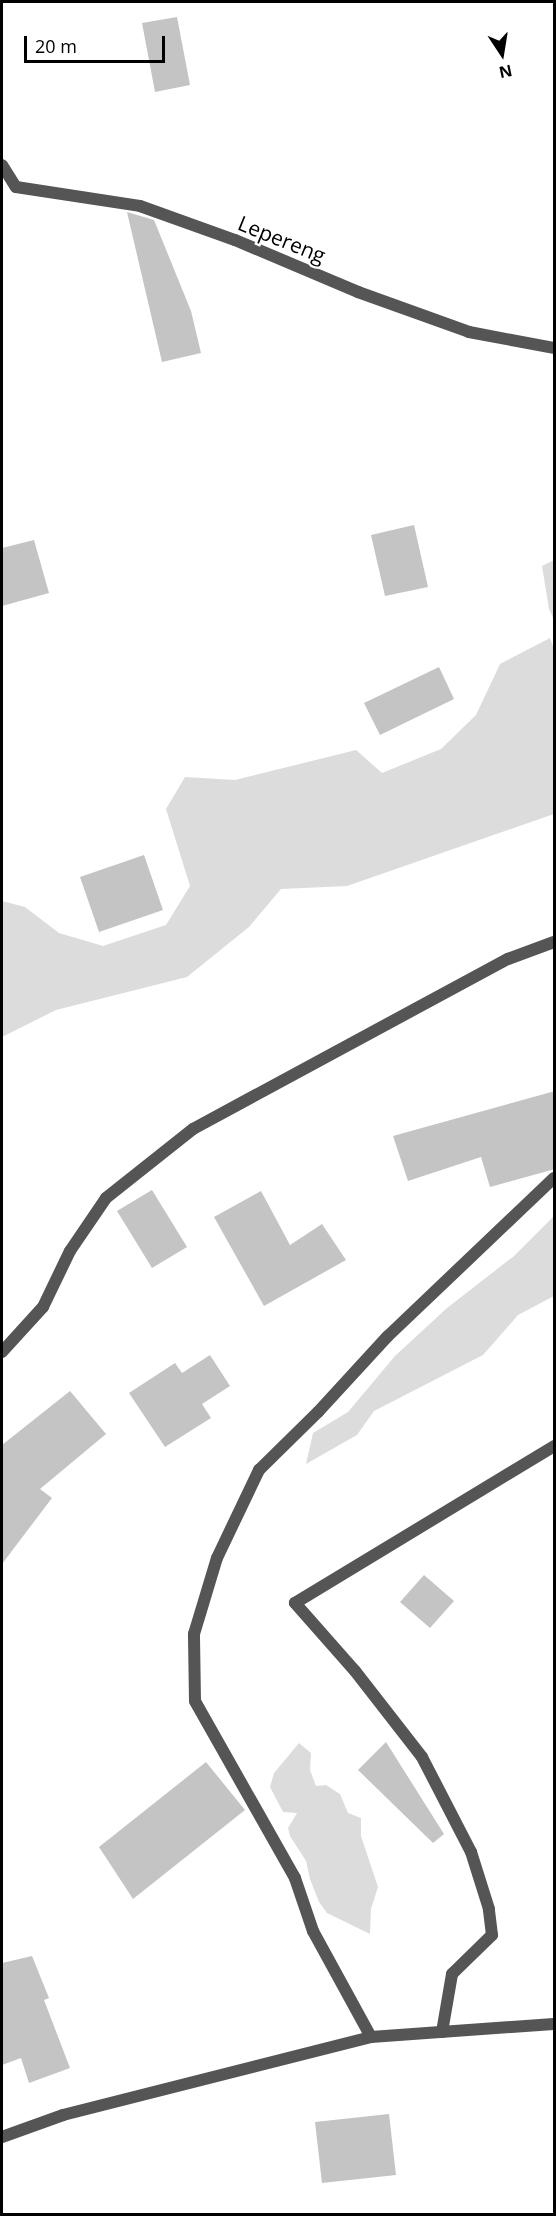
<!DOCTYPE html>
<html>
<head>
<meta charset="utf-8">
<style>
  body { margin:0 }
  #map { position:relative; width:556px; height:2216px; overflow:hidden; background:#fff; font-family:"Open Sans",sans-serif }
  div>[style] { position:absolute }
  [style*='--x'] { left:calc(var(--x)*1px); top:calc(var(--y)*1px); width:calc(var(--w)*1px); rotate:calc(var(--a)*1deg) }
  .green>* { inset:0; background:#dcdcdc }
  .building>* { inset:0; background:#c4c4c4 }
  .service>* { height:12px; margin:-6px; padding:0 6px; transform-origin:6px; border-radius:6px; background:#555 }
  .minor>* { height:12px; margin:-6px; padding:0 6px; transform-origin:6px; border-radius:6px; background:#555 }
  span { translate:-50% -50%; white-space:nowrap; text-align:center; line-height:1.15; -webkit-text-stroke:4.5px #fff; paint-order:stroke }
  .street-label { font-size:21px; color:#000 }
  .frame { position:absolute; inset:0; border:3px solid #000; pointer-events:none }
  .north { position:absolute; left:472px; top:24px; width:60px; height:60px; -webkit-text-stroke:4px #fff; paint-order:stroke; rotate:168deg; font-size:16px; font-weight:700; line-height:24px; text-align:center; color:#000 }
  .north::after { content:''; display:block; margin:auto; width:21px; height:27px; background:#000; clip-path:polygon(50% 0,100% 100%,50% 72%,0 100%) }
  .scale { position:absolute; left:24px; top:36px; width:141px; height:27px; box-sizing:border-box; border:3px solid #000; border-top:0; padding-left:8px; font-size:18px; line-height:21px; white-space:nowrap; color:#000; -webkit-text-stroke:4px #fff; paint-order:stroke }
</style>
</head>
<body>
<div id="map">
  <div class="green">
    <div style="clip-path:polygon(554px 560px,554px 620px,549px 609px,542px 566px)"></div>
    <div style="clip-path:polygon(550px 638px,554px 649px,554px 814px,347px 886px,281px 889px,249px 927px,187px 977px,56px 1010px,2px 1037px,2px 901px,25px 907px,59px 933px,103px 946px,166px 925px,190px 886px,166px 809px,185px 777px,235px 780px,356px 750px,382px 773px,441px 749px,476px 715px,500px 664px)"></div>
    <div style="clip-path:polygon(554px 1216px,554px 1296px,518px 1315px,483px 1355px,374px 1411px,357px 1435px,306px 1464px,313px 1433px,348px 1412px,395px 1356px,447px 1308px,514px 1256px)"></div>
    <div style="clip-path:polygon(299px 1743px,311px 1753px,310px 1770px,316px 1786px,326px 1785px,340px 1794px,348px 1813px,361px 1818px,361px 1836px,378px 1887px,371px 1909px,370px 1934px,327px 1913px,319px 1902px,310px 1879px,306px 1861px,290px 1836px,288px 1828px,297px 1813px,283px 1812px,270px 1787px,274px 1773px)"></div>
  </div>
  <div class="building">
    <div style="clip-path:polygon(177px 17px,190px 85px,155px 92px,142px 23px)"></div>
    <div style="clip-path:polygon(127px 212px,154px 220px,191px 311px,201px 353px,162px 362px)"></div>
    <div style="clip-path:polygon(414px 525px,428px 587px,385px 596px,371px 535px)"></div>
    <div style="clip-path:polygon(34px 540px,49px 593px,2px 606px,2px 548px)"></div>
    <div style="clip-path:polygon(439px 667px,454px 699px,380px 735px,364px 703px)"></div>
    <div style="clip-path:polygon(144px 855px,163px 910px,99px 932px,80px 877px)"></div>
    <div style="clip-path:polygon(555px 1091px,555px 1169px,490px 1187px,481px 1157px,408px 1181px,393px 1136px)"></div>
    <div style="clip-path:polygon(152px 1190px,187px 1247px,152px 1268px,117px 1211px)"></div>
    <div style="clip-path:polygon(261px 1191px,290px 1245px,322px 1224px,346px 1260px,264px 1306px,214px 1217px)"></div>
    <div style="clip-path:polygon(210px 1355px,230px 1386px,202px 1404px,211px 1418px,165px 1447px,129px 1393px,175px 1363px,182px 1373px)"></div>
    <div style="clip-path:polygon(70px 1391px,106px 1434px,40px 1489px,52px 1498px,2px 1564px,2px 1445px)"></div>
    <div style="clip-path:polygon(424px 1575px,454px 1601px,430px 1628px,400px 1602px)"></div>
    <div style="clip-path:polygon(386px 1742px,444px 1834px,433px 1843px,358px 1770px)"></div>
    <div style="clip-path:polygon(206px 1762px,245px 1810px,133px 1899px,99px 1847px)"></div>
    <div style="clip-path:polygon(32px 1956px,49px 1998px,44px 2000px,70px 2068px,29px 2083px,21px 2058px,2px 2065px,2px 1963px)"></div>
    <div style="clip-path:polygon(389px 2114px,396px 2175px,322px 2183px,315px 2122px)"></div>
  </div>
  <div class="service">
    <div style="--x:2;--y:1352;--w:61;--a:-47.7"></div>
    <div style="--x:43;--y:1307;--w:62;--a:-64.3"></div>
    <div style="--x:70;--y:1251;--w:64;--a:-55.8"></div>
    <div style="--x:106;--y:1198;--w:111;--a:-38.4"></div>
    <div style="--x:193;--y:1129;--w:358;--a:-28.4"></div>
    <div style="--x:508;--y:959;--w:49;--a:-20.3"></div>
    <div style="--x:492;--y:1935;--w:26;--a:-97"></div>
    <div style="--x:489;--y:1909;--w:60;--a:-107.5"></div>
    <div style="--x:471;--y:1852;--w:107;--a:-117.3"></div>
    <div style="--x:422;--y:1757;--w:109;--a:-127.9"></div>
    <div style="--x:355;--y:1671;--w:91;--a:-131.4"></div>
    <div style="--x:295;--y:1603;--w:303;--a:-31.2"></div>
    <div style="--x:371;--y:2037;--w:121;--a:-118.7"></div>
    <div style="--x:313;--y:1931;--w:56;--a:-108.8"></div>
    <div style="--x:295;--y:1878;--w:203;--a:-119.5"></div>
    <div style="--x:195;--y:1701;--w:67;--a:-90.9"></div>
    <div style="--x:194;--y:1634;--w:79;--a:-73.2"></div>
    <div style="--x:217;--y:1558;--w:98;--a:-64.5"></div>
    <div style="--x:259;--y:1470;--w:83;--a:-44.5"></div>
    <div style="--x:318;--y:1412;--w:103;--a:-47.4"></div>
    <div style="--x:388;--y:1336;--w:229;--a:-43.6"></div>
  </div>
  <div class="minor">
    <div style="--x:2;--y:165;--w:26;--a:58"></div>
    <div style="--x:16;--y:187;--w:125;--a:8.7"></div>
    <div style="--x:140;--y:206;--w:101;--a:19.7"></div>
    <div style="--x:235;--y:240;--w:134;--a:22.9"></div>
    <div style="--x:358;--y:292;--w:118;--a:19.8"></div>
    <div style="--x:469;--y:332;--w:86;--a:10.7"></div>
    <div style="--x:442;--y:2032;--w:59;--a:-80.2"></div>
    <div style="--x:452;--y:1974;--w:56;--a:-44.3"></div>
    <div style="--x:2;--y:2137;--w:65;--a:-19.8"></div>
    <div style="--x:63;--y:2115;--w:318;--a:-14.2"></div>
    <div style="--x:371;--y:2037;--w:183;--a:-4.1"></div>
  </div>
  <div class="street-label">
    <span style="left:282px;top:239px;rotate:22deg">Lepereng</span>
  </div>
  <div class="frame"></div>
  <div class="north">N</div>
  <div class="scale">20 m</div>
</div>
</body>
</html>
